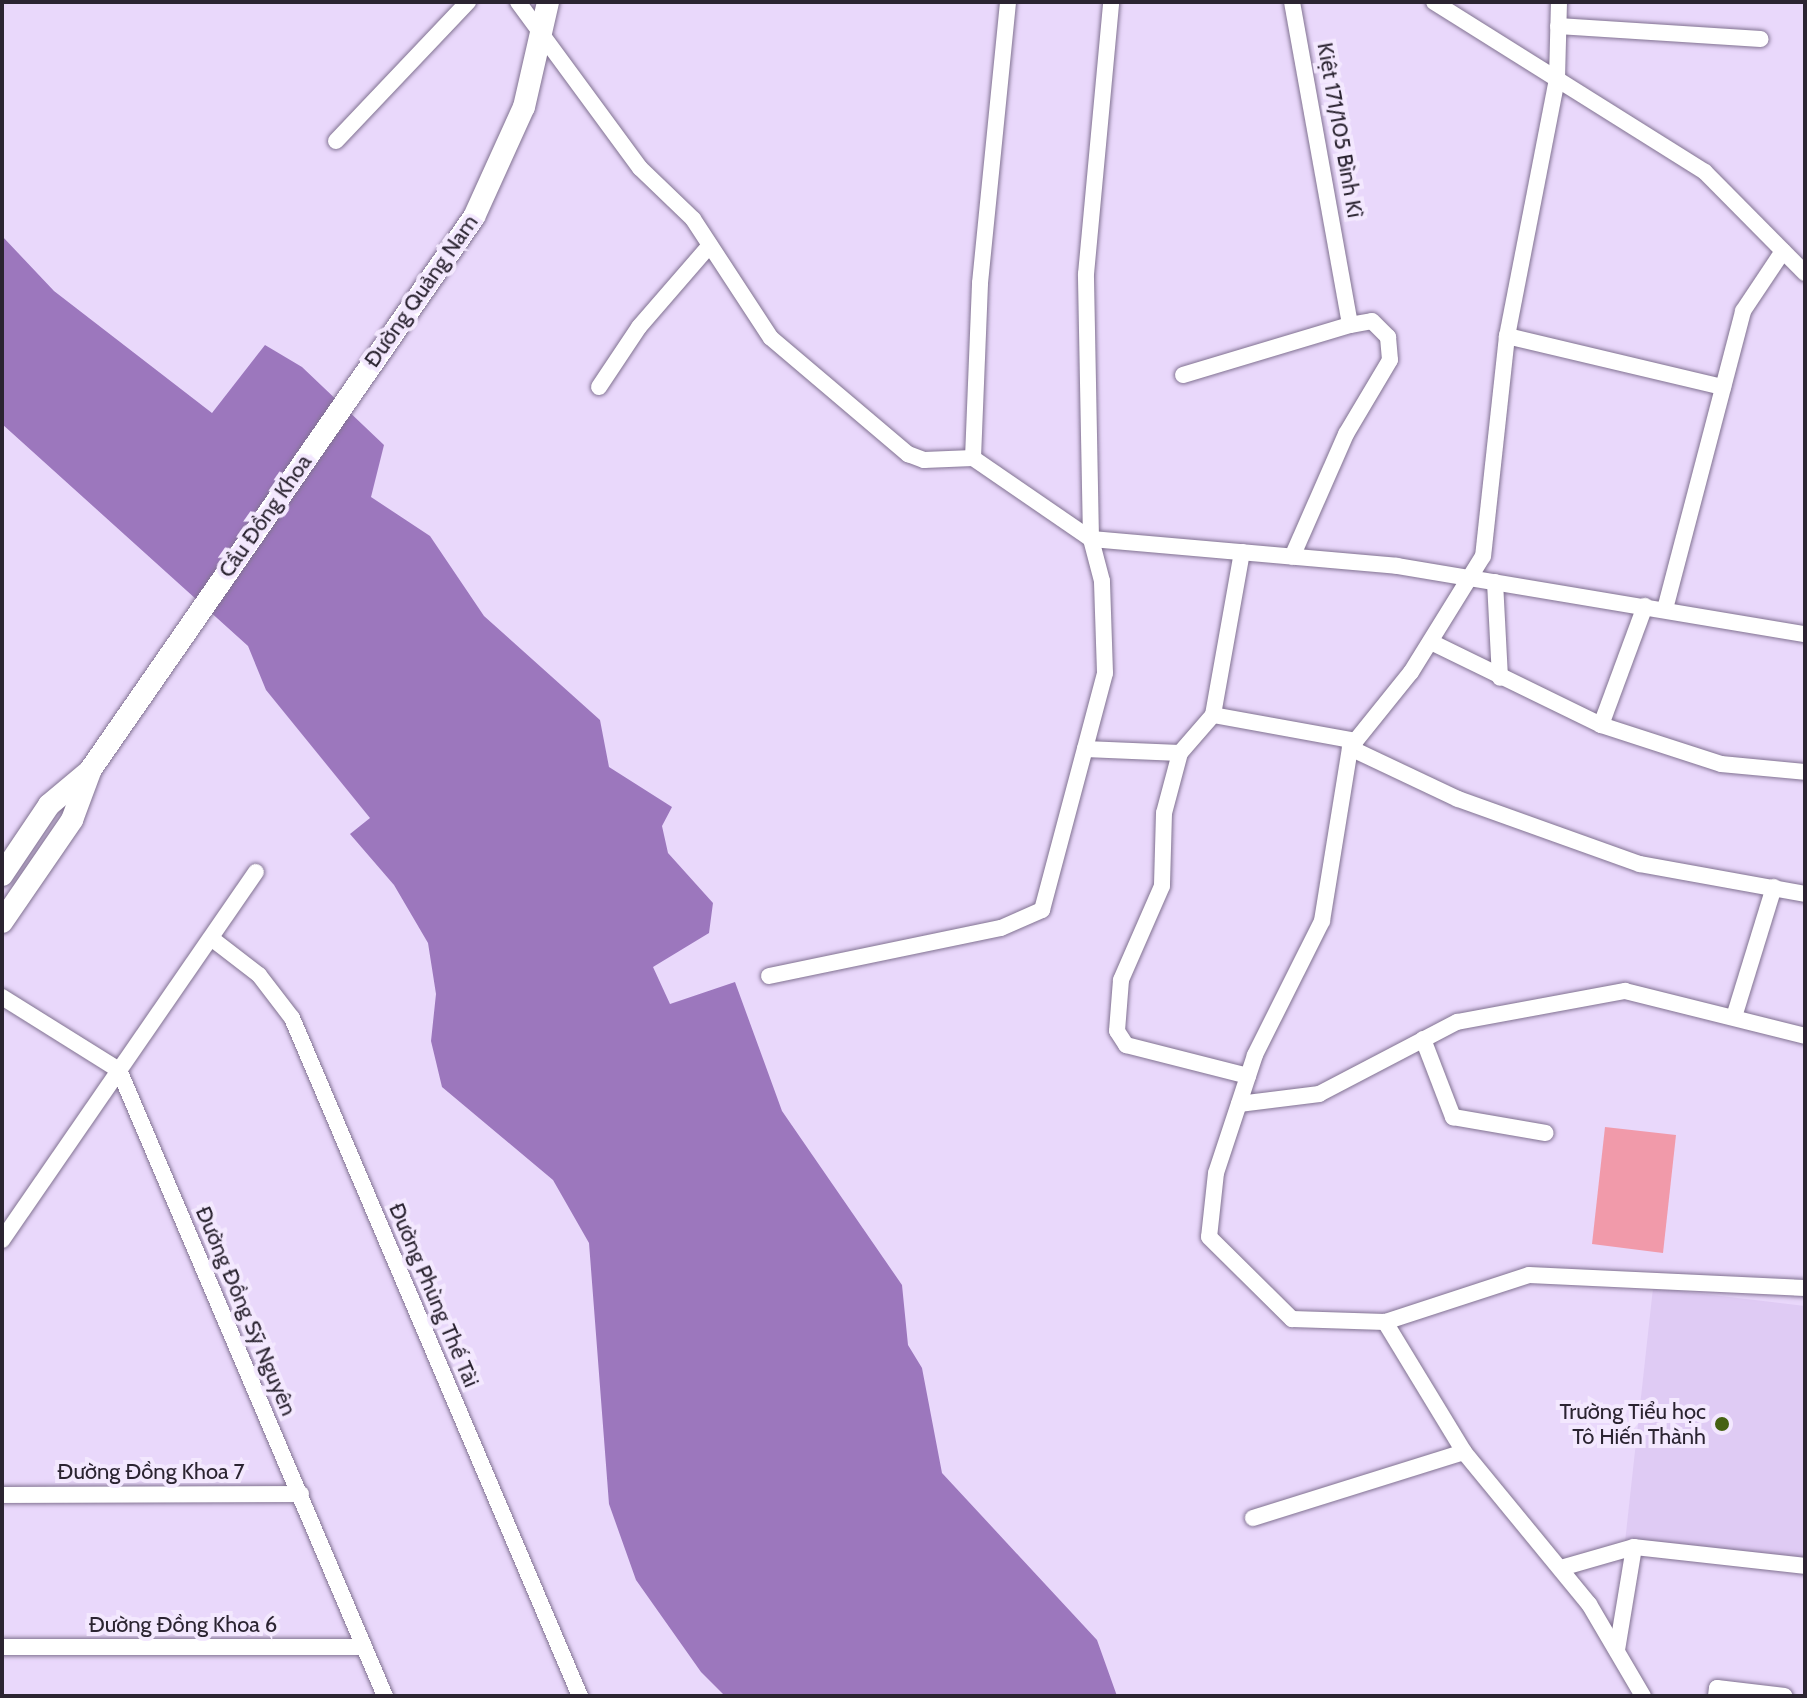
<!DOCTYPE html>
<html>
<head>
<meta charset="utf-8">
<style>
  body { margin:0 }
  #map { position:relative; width:1807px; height:1698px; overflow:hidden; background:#e9d8fb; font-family:Cabin,sans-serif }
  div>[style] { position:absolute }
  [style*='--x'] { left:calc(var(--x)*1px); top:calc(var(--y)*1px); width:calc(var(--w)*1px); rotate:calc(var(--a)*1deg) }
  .built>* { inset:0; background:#dfcbf4 }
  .green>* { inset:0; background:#f19aaa }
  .water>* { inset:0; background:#9c77bd }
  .roads { filter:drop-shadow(0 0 2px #817291) drop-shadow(0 0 2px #817291) }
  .street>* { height:16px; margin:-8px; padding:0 8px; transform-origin:8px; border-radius:8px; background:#fff }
  .secondary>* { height:22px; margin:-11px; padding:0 11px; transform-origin:11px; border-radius:11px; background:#fff }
  .dots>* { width:22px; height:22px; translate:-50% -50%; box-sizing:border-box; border:4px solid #f3e8fe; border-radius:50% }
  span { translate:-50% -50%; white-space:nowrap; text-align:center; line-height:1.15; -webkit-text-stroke:8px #f3e8fe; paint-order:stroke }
  .street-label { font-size:22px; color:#2b2431 }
  .poi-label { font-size:22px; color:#2b2431 }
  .right { translate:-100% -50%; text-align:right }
  .frame { position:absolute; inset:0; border:4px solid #2b2431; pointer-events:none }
</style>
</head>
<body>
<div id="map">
  <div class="built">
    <div style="clip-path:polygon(1653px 1288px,1805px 1306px,1805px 1562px,1625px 1542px)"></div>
  </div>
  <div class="green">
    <div style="clip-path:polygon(1605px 1127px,1676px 1135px,1663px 1253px,1592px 1244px)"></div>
  </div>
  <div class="water">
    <div style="clip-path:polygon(2px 236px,54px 291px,212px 413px,265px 345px,302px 367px,384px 445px,371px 497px,430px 536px,484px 616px,600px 720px,609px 767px,672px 807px,662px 826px,668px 853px,713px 903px,709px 933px,653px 967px,670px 1004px,735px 982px,782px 1111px,902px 1285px,908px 1345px,922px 1368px,942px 1473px,1097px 1640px,1117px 1696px,725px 1696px,701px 1672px,636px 1580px,609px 1504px,589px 1243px,553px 1180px,442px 1087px,431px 1041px,436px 994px,428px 943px,394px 885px,350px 834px,370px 818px,266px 690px,248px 646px,2px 424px)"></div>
  </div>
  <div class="roads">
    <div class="street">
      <div style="--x:518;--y:2;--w:206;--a:53.7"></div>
      <div style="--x:640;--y:168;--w:74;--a:43.9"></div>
      <div style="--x:693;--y:219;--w:142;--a:56.8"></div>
      <div style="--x:771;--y:338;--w:180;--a:40.3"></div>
      <div style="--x:908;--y:454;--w:17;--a:21"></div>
      <div style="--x:924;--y:460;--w:49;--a:-2.3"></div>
      <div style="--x:973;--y:458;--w:143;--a:34.5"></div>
      <div style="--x:1091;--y:539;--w:307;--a:5"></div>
      <div style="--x:1397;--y:566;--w:414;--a:9.5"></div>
      <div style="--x:1292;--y:2;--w:328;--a:79.8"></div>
      <div style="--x:1434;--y:2;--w:320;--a:32.1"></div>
      <div style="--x:1705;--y:172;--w:142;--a:45.3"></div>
      <div style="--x:1559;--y:2;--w:77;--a:91.5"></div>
      <div style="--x:1557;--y:79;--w:262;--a:101"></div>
      <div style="--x:1507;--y:336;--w:221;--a:96.2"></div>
      <div style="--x:1483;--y:556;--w:137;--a:121.8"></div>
      <div style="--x:1411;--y:672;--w:97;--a:128.8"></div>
      <div style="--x:1350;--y:748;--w:175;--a:99.2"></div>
      <div style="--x:1322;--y:921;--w:150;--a:116.6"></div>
      <div style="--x:1255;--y:1055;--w:124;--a:108.3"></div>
      <div style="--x:1216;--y:1173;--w:64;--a:96.2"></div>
      <div style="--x:1209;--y:1237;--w:117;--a:44.7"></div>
      <div style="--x:1292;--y:1319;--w:93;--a:1.8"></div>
      <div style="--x:1385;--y:1322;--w:151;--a:-18.1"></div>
      <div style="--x:1529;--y:1275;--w:276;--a:2.7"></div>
      <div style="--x:1558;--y:26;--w:203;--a:3.7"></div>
      <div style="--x:336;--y:141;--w:192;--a:-46.5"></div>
      <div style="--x:1507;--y:336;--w:222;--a:13.3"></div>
      <div style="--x:1183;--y:375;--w:174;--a:-16.7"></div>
      <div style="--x:1350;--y:325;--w:22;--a:-10"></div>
      <div style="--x:1372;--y:321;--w:23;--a:45"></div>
      <div style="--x:1388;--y:337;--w:23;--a:85"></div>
      <div style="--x:1390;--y:360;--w:86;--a:120.7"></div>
      <div style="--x:1346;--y:434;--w:134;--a:113.7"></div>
      <div style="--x:599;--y:387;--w:72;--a:-56.3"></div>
      <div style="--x:639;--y:327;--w:108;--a:-49.1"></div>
      <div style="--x:973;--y:458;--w:175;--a:-87.7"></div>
      <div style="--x:980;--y:283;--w:282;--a:-84.3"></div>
      <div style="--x:1242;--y:552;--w:166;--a:100.1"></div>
      <div style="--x:1213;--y:715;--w:50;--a:131"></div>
      <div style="--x:1180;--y:753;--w:62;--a:104.9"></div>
      <div style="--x:1164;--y:813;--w:73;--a:91.6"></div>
      <div style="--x:1162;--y:886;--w:103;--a:113.6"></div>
      <div style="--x:1121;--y:980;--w:51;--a:94.5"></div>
      <div style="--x:1117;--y:1031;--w:17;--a:57"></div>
      <div style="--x:1126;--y:1045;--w:126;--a:14.3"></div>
      <div style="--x:1495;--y:582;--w:96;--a:87"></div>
      <div style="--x:1665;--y:609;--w:308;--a:-75.3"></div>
      <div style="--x:1743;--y:311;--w:72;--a:-56.3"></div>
      <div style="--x:1431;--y:642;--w:189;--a:26"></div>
      <div style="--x:1601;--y:725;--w:126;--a:18"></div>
      <div style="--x:1721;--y:764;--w:84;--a:5.4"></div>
      <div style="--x:1213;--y:715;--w:145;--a:10.3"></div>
      <div style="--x:1601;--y:725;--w:127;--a:-69.7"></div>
      <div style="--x:1350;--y:748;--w:119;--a:25.3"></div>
      <div style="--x:1458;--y:799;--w:193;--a:19.7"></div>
      <div style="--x:1640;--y:864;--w:168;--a:10.3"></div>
      <div style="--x:1085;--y:749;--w:95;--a:2.4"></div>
      <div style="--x:211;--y:938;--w:61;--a:37.6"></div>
      <div style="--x:259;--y:975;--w:54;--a:52.5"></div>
      <div style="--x:292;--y:1018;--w:737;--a:66.99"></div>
      <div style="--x:769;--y:976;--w:237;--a:-11.7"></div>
      <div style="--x:1001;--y:928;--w:45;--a:-23.7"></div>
      <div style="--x:1042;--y:910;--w:245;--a:-75.1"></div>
      <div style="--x:1105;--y:673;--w:92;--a:-91.9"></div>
      <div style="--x:1102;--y:581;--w:43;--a:-104.7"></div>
      <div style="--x:1091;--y:539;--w:265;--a:-91.1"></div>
      <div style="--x:1086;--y:274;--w:273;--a:-84.7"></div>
      <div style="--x:2;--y:997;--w:138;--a:32"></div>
      <div style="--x:119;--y:1070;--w:680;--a:66.98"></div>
      <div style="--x:1734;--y:1017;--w:136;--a:-72.9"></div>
      <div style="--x:1423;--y:1039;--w:84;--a:69"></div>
      <div style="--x:1453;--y:1117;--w:94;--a:9.8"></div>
      <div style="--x:1239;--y:1104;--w:81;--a:-7.1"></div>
      <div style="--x:1319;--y:1094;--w:156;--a:-27.6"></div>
      <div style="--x:1457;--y:1022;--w:171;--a:-10.5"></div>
      <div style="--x:1625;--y:991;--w:186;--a:14"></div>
      <div style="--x:2;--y:1240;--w:447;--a:-55.4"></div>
      <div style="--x:1385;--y:1322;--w:152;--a:58.7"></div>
      <div style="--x:1464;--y:1452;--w:197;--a:50.6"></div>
      <div style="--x:1589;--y:1604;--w:107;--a:59.6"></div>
      <div style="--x:2;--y:1495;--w:299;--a:-0.2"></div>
      <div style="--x:1253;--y:1518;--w:221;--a:-17.4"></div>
      <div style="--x:1561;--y:1568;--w:76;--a:-16"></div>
      <div style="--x:1634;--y:1547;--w:172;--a:6.3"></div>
      <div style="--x:2;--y:1647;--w:362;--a:0"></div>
      <div style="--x:1617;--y:1650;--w:104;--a:-80.6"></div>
      <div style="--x:1716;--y:1696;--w:8;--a:-83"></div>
      <div style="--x:1717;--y:1688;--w:68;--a:6.7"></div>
    </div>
    <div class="secondary">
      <div style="--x:2;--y:875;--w:84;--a:-56.1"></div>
      <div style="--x:49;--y:805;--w:50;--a:-40.1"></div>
      <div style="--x:2;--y:922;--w:124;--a:-55.5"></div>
      <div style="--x:72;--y:820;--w:54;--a:-69.6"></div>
      <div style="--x:91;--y:769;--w:672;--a:-55.25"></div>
      <div style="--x:474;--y:217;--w:121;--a:-65.6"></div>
      <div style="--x:524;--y:107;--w:108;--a:-77.1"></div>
    </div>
  </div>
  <div class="dots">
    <div style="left:1722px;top:1424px;background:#456112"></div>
  </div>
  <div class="street-label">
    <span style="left:1340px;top:130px;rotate:80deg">Kiệt 171/105 Bình Kì</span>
    <span style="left:421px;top:291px;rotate:-55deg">Đường Quảng Nam</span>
    <span style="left:265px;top:516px;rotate:-55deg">Cầu Đồng Khoa</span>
    <span style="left:434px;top:1295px;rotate:67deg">Đường Phùng Thế Tài</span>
    <span style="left:246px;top:1311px;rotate:67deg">Đường Đồng Sỹ Nguyên</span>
    <span style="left:151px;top:1472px">Đường Đồng Khoa 7</span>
    <span style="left:183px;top:1625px">Đường Đồng Khoa 6</span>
  </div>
  <div class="poi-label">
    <span class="right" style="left:1706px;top:1424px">Trường Tiểu học<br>Tô Hiến Thành</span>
  </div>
  <div class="frame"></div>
</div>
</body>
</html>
